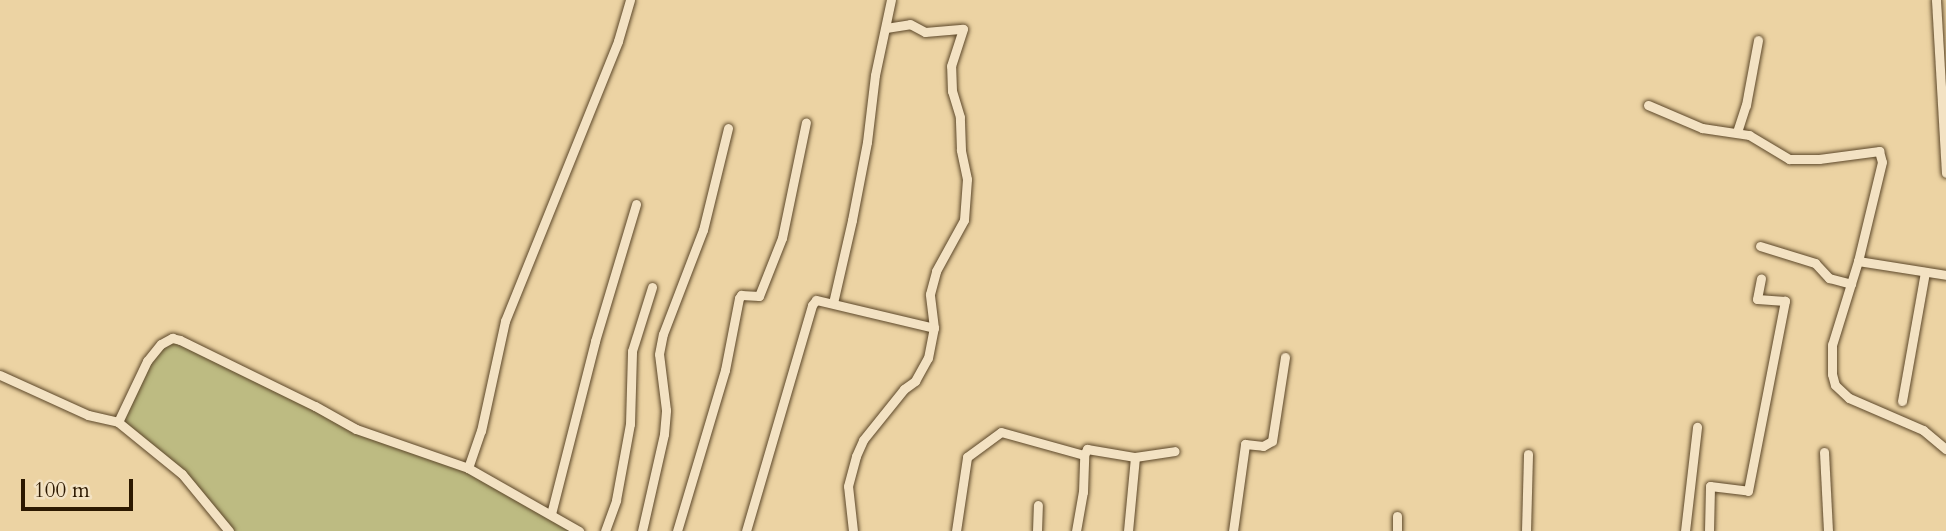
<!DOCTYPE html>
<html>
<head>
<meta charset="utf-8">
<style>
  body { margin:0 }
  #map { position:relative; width:1946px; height:531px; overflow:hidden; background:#ecd3a3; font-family:Cardo,serif }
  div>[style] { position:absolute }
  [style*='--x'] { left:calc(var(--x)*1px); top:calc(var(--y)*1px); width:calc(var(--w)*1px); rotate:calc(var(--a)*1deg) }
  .green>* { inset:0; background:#bdbb82 }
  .roads { filter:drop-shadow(0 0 2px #5c4729) drop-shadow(0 0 2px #5c4729) }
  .minor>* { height:9px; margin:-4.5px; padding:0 4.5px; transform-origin:4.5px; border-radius:4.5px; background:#f3e2c3 }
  span { translate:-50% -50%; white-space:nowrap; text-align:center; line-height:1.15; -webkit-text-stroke:5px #f3e2c3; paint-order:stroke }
  .scale { position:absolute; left:21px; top:479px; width:112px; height:32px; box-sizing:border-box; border:4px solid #2c1800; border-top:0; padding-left:9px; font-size:21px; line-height:24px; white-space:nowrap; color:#2c1800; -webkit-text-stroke:5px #f3e2c3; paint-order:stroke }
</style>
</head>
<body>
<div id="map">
  <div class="green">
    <div style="clip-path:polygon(172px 338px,356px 429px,468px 468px,579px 531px,229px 531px,182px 474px,118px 422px,147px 361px)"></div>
  </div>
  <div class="roads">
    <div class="minor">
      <div style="--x:1936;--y:0;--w:173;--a:86.7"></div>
      <div style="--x:886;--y:28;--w:24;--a:-9"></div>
      <div style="--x:910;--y:24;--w:17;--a:28"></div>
      <div style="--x:925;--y:32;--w:38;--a:-5"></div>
      <div style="--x:1648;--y:105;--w:59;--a:23.1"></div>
      <div style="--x:1702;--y:128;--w:48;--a:8.5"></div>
      <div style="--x:1749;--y:135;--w:47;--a:31"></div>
      <div style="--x:1789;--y:159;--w:30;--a:0"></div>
      <div style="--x:1819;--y:159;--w:61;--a:-7.6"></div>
      <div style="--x:1879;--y:151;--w:11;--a:75"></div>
      <div style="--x:1882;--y:162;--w:102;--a:103.6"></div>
      <div style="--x:1858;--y:261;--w:88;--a:107.2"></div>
      <div style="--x:1832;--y:345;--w:29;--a:90"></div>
      <div style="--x:1832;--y:374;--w:11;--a:75"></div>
      <div style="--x:1835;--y:385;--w:19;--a:43"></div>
      <div style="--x:1849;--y:398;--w:81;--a:23.4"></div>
      <div style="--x:1923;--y:430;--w:30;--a:40"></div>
      <div style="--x:1737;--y:132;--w:28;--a:-72"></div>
      <div style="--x:1746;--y:105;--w:66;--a:-79.5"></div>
      <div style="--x:1760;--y:246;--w:58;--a:17.2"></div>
      <div style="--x:1815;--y:263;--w:21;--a:47"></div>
      <div style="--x:1829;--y:278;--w:23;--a:15"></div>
      <div style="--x:1858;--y:261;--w:89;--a:9"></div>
      <div style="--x:833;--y:303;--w:85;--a:-77.1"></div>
      <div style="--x:852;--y:220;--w:79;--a:-79.1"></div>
      <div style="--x:867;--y:142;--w:67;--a:-83.2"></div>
      <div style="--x:875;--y:75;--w:77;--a:-78"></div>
      <div style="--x:0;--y:375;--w:97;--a:24.4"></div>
      <div style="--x:88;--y:415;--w:31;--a:13"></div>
      <div style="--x:118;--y:422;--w:82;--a:39.1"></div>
      <div style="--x:182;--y:474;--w:74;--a:50.5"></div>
      <div style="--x:1902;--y:401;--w:131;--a:-79.9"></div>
      <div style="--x:118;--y:422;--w:68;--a:-64.6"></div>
      <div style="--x:147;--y:361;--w:22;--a:-51"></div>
      <div style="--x:161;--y:344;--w:13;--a:-29"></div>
      <div style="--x:172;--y:338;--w:8;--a:14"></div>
      <div style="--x:180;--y:340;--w:150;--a:26.1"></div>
      <div style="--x:315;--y:406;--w:47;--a:29.3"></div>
      <div style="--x:356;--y:429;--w:119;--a:19.2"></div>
      <div style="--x:468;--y:468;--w:128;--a:29.6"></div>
      <div style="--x:1824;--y:452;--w:79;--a:87.1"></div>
      <div style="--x:468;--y:468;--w:39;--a:-71"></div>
      <div style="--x:481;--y:431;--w:113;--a:-77.7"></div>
      <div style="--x:505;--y:321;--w:302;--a:-68"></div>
      <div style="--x:618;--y:41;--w:43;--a:-73.7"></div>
      <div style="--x:551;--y:514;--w:179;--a:-75.7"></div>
      <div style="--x:595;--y:341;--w:143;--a:-73.3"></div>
      <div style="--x:605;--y:531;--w:33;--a:-70"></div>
      <div style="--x:616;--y:500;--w:77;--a:-79.6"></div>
      <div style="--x:630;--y:424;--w:73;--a:-88.4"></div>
      <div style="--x:632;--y:351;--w:67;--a:-72.6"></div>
      <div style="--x:642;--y:531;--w:99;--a:-77.2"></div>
      <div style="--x:664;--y:434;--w:24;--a:-85"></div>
      <div style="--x:666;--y:410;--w:56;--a:-97.1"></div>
      <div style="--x:659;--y:354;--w:20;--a:-79"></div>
      <div style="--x:663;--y:334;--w:111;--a:-69"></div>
      <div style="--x:703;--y:230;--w:105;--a:-76.2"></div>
      <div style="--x:677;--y:531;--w:168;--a:-73.4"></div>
      <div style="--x:725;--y:370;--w:73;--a:-79"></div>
      <div style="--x:739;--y:298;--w:4;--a:-56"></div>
      <div style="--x:741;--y:295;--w:18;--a:3"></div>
      <div style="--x:759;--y:296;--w:62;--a:-68.4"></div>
      <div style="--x:782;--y:238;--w:118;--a:-78.3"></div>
      <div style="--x:746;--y:531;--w:235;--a:-73.7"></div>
      <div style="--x:812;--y:305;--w:6;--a:-51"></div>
      <div style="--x:816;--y:300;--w:121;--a:13.3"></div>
      <div style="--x:853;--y:531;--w:45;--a:-96.3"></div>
      <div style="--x:848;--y:486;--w:31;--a:-75"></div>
      <div style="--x:856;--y:456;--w:17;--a:-66"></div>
      <div style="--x:863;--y:440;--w:65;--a:-51.2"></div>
      <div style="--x:904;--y:389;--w:14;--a:-36"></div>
      <div style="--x:915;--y:381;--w:26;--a:-61"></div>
      <div style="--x:928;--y:358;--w:31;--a:-79"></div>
      <div style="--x:934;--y:328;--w:34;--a:-97"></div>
      <div style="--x:930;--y:294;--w:24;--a:-75"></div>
      <div style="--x:936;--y:271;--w:58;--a:-61.2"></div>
      <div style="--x:964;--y:220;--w:41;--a:-85.8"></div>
      <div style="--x:967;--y:179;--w:30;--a:-102"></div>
      <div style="--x:961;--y:150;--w:33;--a:-92"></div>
      <div style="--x:960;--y:117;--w:27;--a:-107"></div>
      <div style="--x:952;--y:91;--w:25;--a:-92"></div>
      <div style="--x:951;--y:66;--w:39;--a:-72"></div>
      <div style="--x:956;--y:531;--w:75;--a:-81.5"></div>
      <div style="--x:967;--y:457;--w:42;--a:-36.3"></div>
      <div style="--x:1001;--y:432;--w:86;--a:15.5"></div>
      <div style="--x:1084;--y:455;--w:7;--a:-63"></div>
      <div style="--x:1087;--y:449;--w:49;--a:9.5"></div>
      <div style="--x:1135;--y:457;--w:40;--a:-8.5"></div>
      <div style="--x:1037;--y:531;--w:26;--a:-88"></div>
      <div style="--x:1076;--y:531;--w:40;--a:-80"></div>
      <div style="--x:1083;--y:492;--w:37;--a:-88"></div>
      <div style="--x:1128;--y:531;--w:74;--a:-84.6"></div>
      <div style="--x:1233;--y:531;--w:88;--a:-82.1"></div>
      <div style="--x:1245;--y:444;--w:18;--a:6"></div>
      <div style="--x:1263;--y:446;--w:10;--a:-29"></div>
      <div style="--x:1272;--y:441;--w:85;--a:-81.2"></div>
      <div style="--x:1397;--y:531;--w:15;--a:-90"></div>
      <div style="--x:1526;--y:531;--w:77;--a:-88.5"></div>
      <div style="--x:1685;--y:531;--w:105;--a:-83.4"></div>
      <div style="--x:1709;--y:531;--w:45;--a:-88.7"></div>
      <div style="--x:1710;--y:486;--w:38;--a:7"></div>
      <div style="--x:1748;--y:491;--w:194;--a:-79"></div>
      <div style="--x:1785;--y:301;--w:28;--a:-176"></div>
      <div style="--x:1757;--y:299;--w:21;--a:-79"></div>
    </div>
  </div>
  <div class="scale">100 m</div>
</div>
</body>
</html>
